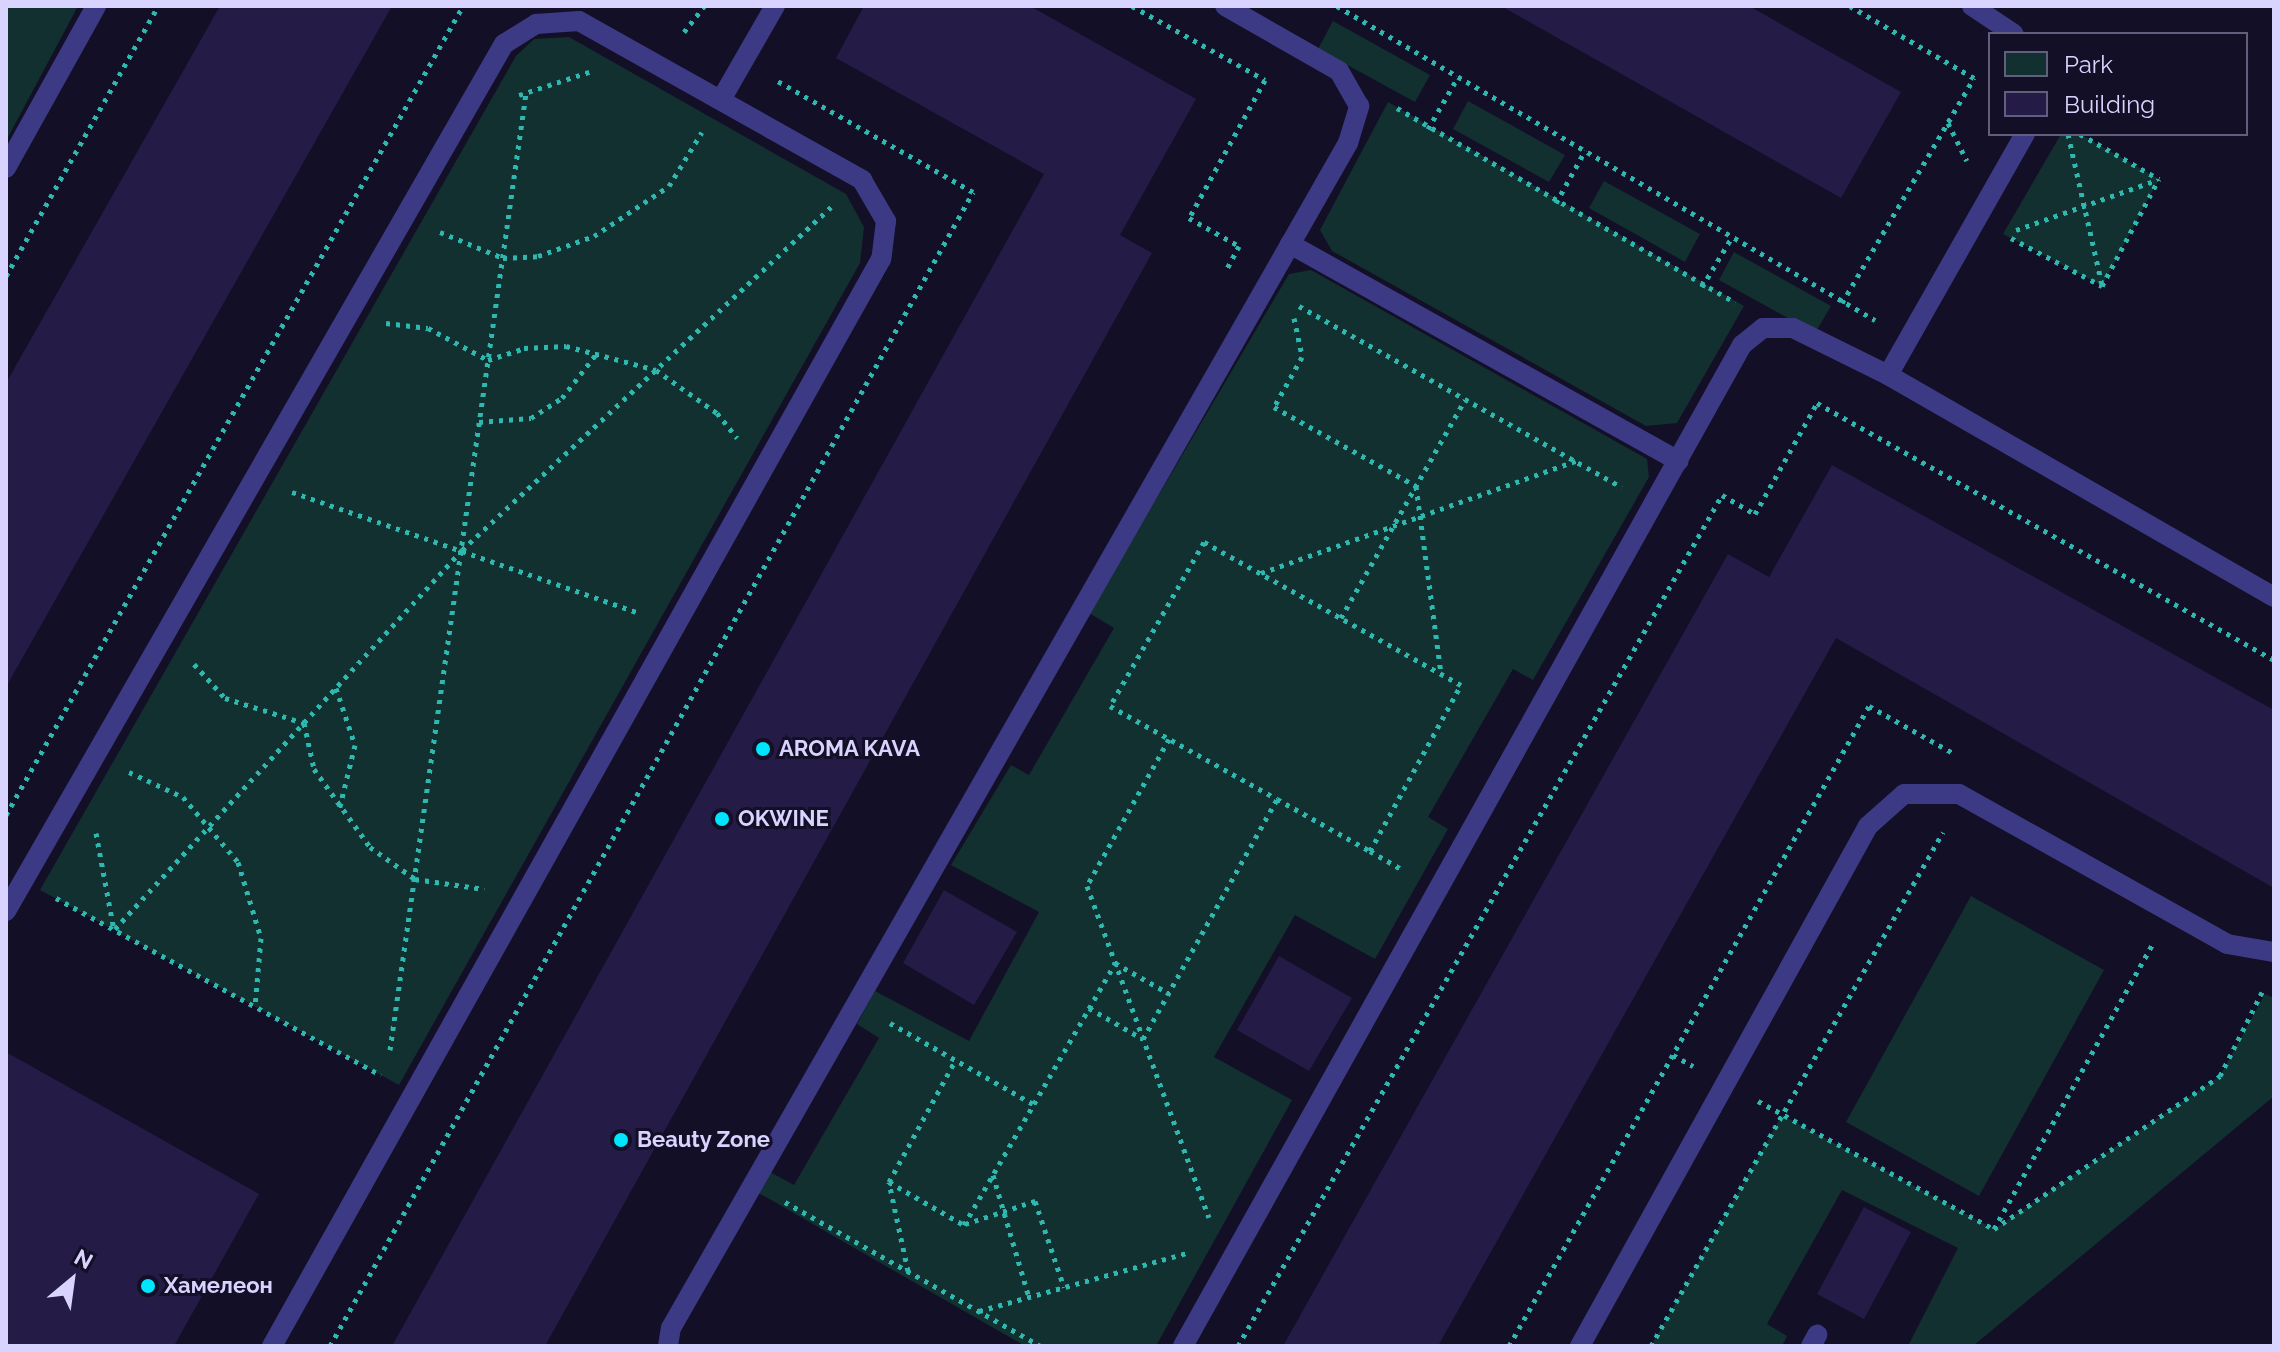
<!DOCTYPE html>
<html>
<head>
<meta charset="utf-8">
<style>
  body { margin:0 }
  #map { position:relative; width:2280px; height:1352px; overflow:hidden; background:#130f26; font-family:Raleway,sans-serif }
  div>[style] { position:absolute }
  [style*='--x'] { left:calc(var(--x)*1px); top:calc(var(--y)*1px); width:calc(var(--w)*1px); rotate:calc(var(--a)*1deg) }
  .green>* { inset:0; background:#12302f }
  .building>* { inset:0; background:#241b47 }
  .path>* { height:5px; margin-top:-2.5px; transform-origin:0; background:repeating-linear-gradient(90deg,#2fb8b0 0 4px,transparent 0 10px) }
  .lane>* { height:20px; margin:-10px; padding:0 10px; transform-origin:10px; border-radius:10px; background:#3d3a85 }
  .dots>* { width:22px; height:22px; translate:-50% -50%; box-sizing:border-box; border:4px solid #130f26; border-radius:50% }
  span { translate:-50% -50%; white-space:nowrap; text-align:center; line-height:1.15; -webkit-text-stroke:6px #130f26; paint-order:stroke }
  .poi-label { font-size:22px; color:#d9d4ff; font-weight:700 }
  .left { translate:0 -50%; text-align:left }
  .frame { position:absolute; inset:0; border:8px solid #d9d4ff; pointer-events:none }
  .legend { position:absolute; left:1988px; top:32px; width:260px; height:104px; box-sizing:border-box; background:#130f26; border:2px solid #625e7d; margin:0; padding:10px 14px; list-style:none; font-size:24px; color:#d9d4ff }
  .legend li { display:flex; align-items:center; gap:16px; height:40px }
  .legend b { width:40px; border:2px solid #625e7d }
  .north { position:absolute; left:32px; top:1240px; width:80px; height:80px; -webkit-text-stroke:6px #130f26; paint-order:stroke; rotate:29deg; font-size:22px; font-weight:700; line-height:32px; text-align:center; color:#d9d4ff }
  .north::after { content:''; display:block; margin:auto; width:28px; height:36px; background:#d9d4ff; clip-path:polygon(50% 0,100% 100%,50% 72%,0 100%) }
</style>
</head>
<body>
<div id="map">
  <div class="green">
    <div style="clip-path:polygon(6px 6px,78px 6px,6px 141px)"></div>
    <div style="clip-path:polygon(1333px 21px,1430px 75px,1415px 102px,1318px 49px)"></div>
    <div style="clip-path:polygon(569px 37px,846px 194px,864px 227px,860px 263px,399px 1085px,40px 890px,516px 56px,534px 39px)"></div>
    <div style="clip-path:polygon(1468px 101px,1565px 155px,1549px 182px,1453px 129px)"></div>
    <div style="clip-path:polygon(1388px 102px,1744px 306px,1677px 423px,1646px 426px,1332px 251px,1320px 230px)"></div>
    <div style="clip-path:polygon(2061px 134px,2080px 134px,2159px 179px,2102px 286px,2003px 234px)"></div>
    <div style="clip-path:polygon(1604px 181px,1700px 234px,1685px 262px,1589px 208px)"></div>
    <div style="clip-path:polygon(1734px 252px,1831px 306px,1815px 333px,1719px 280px)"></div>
    <div style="clip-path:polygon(1311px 270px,1647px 459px,1649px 477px,1533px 680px,1513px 669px,1428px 817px,1448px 829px,1375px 959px,1295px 915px,1214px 1057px,1292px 1100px,1156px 1346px,1025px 1346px,757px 1192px,770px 1172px,794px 1185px,879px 1038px,857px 1024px,875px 991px,969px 1041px,1039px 912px,951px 865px,1011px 765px,1029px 775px,1114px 628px,1089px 613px,1289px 274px)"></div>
    <div style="clip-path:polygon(1971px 896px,2104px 970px,1979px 1196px,1846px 1122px)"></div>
    <div style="clip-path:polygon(2265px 994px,2274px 998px,2273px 1097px,1973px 1346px,1908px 1346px,1958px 1248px,1842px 1190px,1767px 1324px,1787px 1336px,1782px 1346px,1651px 1346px,1782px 1115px,1994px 1229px,2220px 1076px)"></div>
  </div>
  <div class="building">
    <div style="clip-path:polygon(220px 6px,392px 6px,6px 687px,6px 383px)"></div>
    <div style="clip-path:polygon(864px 6px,1030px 6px,1196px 99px,1120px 235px,1152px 253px,545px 1346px,392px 1346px,1044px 174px,836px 58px)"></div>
    <div style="clip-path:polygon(1501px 6px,1749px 6px,1901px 92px,1841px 198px)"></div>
    <div style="clip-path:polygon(1832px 465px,2274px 710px,2274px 888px,1836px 638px,1438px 1346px,1283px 1346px,1728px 554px,1769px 577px)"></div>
    <div style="clip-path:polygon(944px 890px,1017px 932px,974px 1005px,903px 963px)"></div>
    <div style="clip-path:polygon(1279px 956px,1352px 998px,1309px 1071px,1237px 1030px)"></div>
    <div style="clip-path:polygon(6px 1052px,259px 1194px,174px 1346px,6px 1346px)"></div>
    <div style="clip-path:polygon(1864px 1207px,1911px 1232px,1864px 1319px,1817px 1294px)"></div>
  </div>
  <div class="path">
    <div style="--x:1132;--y:6;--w:152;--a:29.1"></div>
    <div style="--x:1265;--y:80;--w:158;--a:118.8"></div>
    <div style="--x:1189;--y:218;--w:57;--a:29.2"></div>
    <div style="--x:1239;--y:246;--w:26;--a:118"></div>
    <div style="--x:1337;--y:6;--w:623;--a:30.27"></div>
    <div style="--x:684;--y:32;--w:33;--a:-52"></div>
    <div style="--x:519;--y:95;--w:74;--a:-18.2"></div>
    <div style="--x:1397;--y:108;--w:390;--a:29.9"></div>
    <div style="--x:1948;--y:123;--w:42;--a:63.4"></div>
    <div style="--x:1428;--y:129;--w:60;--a:-60"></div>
    <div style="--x:2068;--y:134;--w:155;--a:77.3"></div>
    <div style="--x:2080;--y:134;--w:91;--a:29.7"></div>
    <div style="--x:1556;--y:203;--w:60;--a:-60.9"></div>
    <div style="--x:2016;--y:230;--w:150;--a:-19.5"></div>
    <div style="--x:440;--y:232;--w:68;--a:22.4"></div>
    <div style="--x:503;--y:258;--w:35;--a:-3"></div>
    <div style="--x:538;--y:256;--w:59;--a:-19.7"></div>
    <div style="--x:594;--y:236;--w:90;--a:-33.7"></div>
    <div style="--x:669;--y:186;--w:63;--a:-58.6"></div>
    <div style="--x:2011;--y:238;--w:103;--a:27.8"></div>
    <div style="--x:2102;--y:286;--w:121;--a:-62"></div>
    <div style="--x:6;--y:276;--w:310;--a:-60.6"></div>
    <div style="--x:1702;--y:287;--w:58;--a:-59"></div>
    <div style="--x:1842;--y:303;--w:261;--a:-59.6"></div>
    <div style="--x:1974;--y:78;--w:143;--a:-149.9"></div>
    <div style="--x:1299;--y:306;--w:370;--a:29.3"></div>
    <div style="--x:1294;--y:318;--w:40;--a:78"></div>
    <div style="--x:1302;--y:357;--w:57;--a:119.2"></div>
    <div style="--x:1274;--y:407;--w:162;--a:29.1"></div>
    <div style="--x:1416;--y:486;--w:190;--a:82.4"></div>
    <div style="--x:386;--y:323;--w:42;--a:6.8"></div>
    <div style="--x:428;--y:328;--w:68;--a:28.1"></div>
    <div style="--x:488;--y:360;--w:38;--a:-18"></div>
    <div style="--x:524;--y:348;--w:42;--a:-2.7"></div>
    <div style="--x:566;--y:346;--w:93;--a:14.9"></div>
    <div style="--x:656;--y:370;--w:75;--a:35.2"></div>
    <div style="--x:717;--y:413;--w:32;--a:51"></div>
    <div style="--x:479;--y:422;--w:52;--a:-4.4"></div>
    <div style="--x:531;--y:418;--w:37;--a:-33"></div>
    <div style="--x:562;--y:398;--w:57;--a:-52.1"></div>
    <div style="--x:292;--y:492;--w:365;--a:19.2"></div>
    <div style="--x:1261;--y:573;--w:334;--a:-19.6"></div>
    <div style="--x:1341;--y:618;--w:251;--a:-60.4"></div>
    <div style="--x:194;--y:664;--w:46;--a:47.6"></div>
    <div style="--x:225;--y:698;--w:83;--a:17.6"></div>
    <div style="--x:304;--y:723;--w:47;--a:77.7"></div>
    <div style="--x:314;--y:769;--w:96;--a:54.3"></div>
    <div style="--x:370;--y:847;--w:55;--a:35.4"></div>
    <div style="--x:415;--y:879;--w:70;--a:8.2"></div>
    <div style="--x:336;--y:688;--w:60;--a:71.6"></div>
    <div style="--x:355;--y:745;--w:67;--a:103.8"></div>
    <div style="--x:1169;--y:739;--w:168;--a:119.2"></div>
    <div style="--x:1087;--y:886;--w:353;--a:69.8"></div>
    <div style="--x:129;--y:772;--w:60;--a:24.8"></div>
    <div style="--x:183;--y:797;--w:85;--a:49.8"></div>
    <div style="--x:238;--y:862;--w:79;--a:73.2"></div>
    <div style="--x:261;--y:938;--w:69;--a:95"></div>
    <div style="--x:6;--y:815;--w:929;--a:-60.54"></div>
    <div style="--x:96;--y:833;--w:99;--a:79.5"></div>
    <div style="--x:1370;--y:851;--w:189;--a:-61.3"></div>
    <div style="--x:1461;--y:685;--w:294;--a:-150.9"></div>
    <div style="--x:1204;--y:542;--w:189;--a:119.8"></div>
    <div style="--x:1110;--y:706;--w:191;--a:29.1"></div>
    <div style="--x:1277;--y:799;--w:107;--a:29.2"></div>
    <div style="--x:1370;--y:851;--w:39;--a:30"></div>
    <div style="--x:56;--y:898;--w:370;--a:28.6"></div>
    <div style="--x:115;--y:929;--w:514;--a:-47.52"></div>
    <div style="--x:462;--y:550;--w:504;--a:-42.91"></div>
    <div style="--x:1089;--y:1008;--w:62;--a:29.9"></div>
    <div style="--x:1143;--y:1039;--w:275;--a:-60.8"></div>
    <div style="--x:890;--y:1023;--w:164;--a:29.5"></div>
    <div style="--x:390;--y:1050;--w:967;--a:-81.91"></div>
    <div style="--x:1673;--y:1055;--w:23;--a:29"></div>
    <div style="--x:1758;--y:1101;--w:268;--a:28.5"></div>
    <div style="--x:1994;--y:1229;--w:325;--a:-60.9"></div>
    <div style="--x:993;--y:1175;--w:127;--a:73.6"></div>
    <div style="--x:889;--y:1182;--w:86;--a:29.8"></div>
    <div style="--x:964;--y:1225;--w:302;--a:-60"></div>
    <div style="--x:1115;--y:963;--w:61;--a:29.5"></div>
    <div style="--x:785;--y:1202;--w:294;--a:29.4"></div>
    <div style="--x:965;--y:1224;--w:74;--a:-18.2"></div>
    <div style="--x:1035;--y:1201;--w:91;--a:71.4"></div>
    <div style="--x:1994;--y:1229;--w:273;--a:-34.1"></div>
    <div style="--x:2220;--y:1076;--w:94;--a:-63.4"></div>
    <div style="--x:908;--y:1271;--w:91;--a:-102.1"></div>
    <div style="--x:889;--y:1182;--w:140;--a:-61.4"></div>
    <div style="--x:979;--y:1311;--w:219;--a:-15.6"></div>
    <div style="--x:330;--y:1346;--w:1321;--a:-60.87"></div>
    <div style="--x:973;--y:192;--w:227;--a:-150.4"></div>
    <div style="--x:1238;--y:1346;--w:979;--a:-60.37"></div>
    <div style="--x:1722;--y:495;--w:38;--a:30"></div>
    <div style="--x:1755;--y:514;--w:127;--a:-60.8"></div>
    <div style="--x:1817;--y:403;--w:524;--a:29.35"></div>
    <div style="--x:1509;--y:1346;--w:734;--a:-60.64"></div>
    <div style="--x:1869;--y:706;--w:96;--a:29.2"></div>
    <div style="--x:1651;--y:1346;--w:591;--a:-60.4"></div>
  </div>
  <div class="lane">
    <div style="--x:1972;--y:6;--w:50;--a:33.7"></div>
    <div style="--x:722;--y:98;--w:106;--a:-60.1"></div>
    <div style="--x:6;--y:168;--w:185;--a:-60.9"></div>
    <div style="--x:1290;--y:244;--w:445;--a:29.2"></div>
    <div style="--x:1888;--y:375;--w:277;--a:-60.4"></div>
    <div style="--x:6;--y:911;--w:1000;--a:-60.13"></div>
    <div style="--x:504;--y:44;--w:38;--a:-32"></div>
    <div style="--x:536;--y:24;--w:43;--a:-4"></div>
    <div style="--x:579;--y:21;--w:325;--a:29.3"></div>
    <div style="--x:862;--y:180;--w:48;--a:59.7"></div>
    <div style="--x:886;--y:221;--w:38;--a:97"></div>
    <div style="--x:881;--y:259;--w:1246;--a:119.26"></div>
    <div style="--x:668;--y:1346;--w:18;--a:-81"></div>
    <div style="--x:671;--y:1328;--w:1365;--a:-60.26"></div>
    <div style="--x:1348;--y:143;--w:39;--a:-73"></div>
    <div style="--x:1359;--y:106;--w:40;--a:-119.7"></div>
    <div style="--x:1339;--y:71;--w:131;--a:-150.3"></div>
    <div style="--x:1183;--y:1346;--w:1147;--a:-60.82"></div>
    <div style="--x:1742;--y:345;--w:27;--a:-39"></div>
    <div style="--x:1763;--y:328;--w:30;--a:0"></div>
    <div style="--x:1793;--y:328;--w:106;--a:26.3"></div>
    <div style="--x:1888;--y:375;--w:445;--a:29.9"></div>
    <div style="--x:1580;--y:1346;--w:594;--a:-61.02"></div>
    <div style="--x:1868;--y:826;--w:48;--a:-41.6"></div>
    <div style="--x:1904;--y:794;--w:55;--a:0"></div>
    <div style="--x:1959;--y:794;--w:307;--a:29.2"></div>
    <div style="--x:2227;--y:944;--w:48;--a:9.7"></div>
    <div style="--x:1811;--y:1346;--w:13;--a:-61"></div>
  </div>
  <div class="dots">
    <div style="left:763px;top:749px;background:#00e5ff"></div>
    <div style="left:722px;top:819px;background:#00e5ff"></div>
    <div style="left:621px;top:1140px;background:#00e5ff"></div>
    <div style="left:148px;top:1286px;background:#00e5ff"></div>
  </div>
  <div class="poi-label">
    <span class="left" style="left:779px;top:749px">AROMA KAVA</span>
    <span class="left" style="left:738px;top:819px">OKWINE</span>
    <span class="left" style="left:637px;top:1140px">Beauty Zone</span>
    <span class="left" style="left:164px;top:1286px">Хамелеон</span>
  </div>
  <div class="frame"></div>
  <ul class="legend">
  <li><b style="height:22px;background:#12302f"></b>Park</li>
  <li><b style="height:22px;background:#241b47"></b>Building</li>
  </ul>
  <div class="north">N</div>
</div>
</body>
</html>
